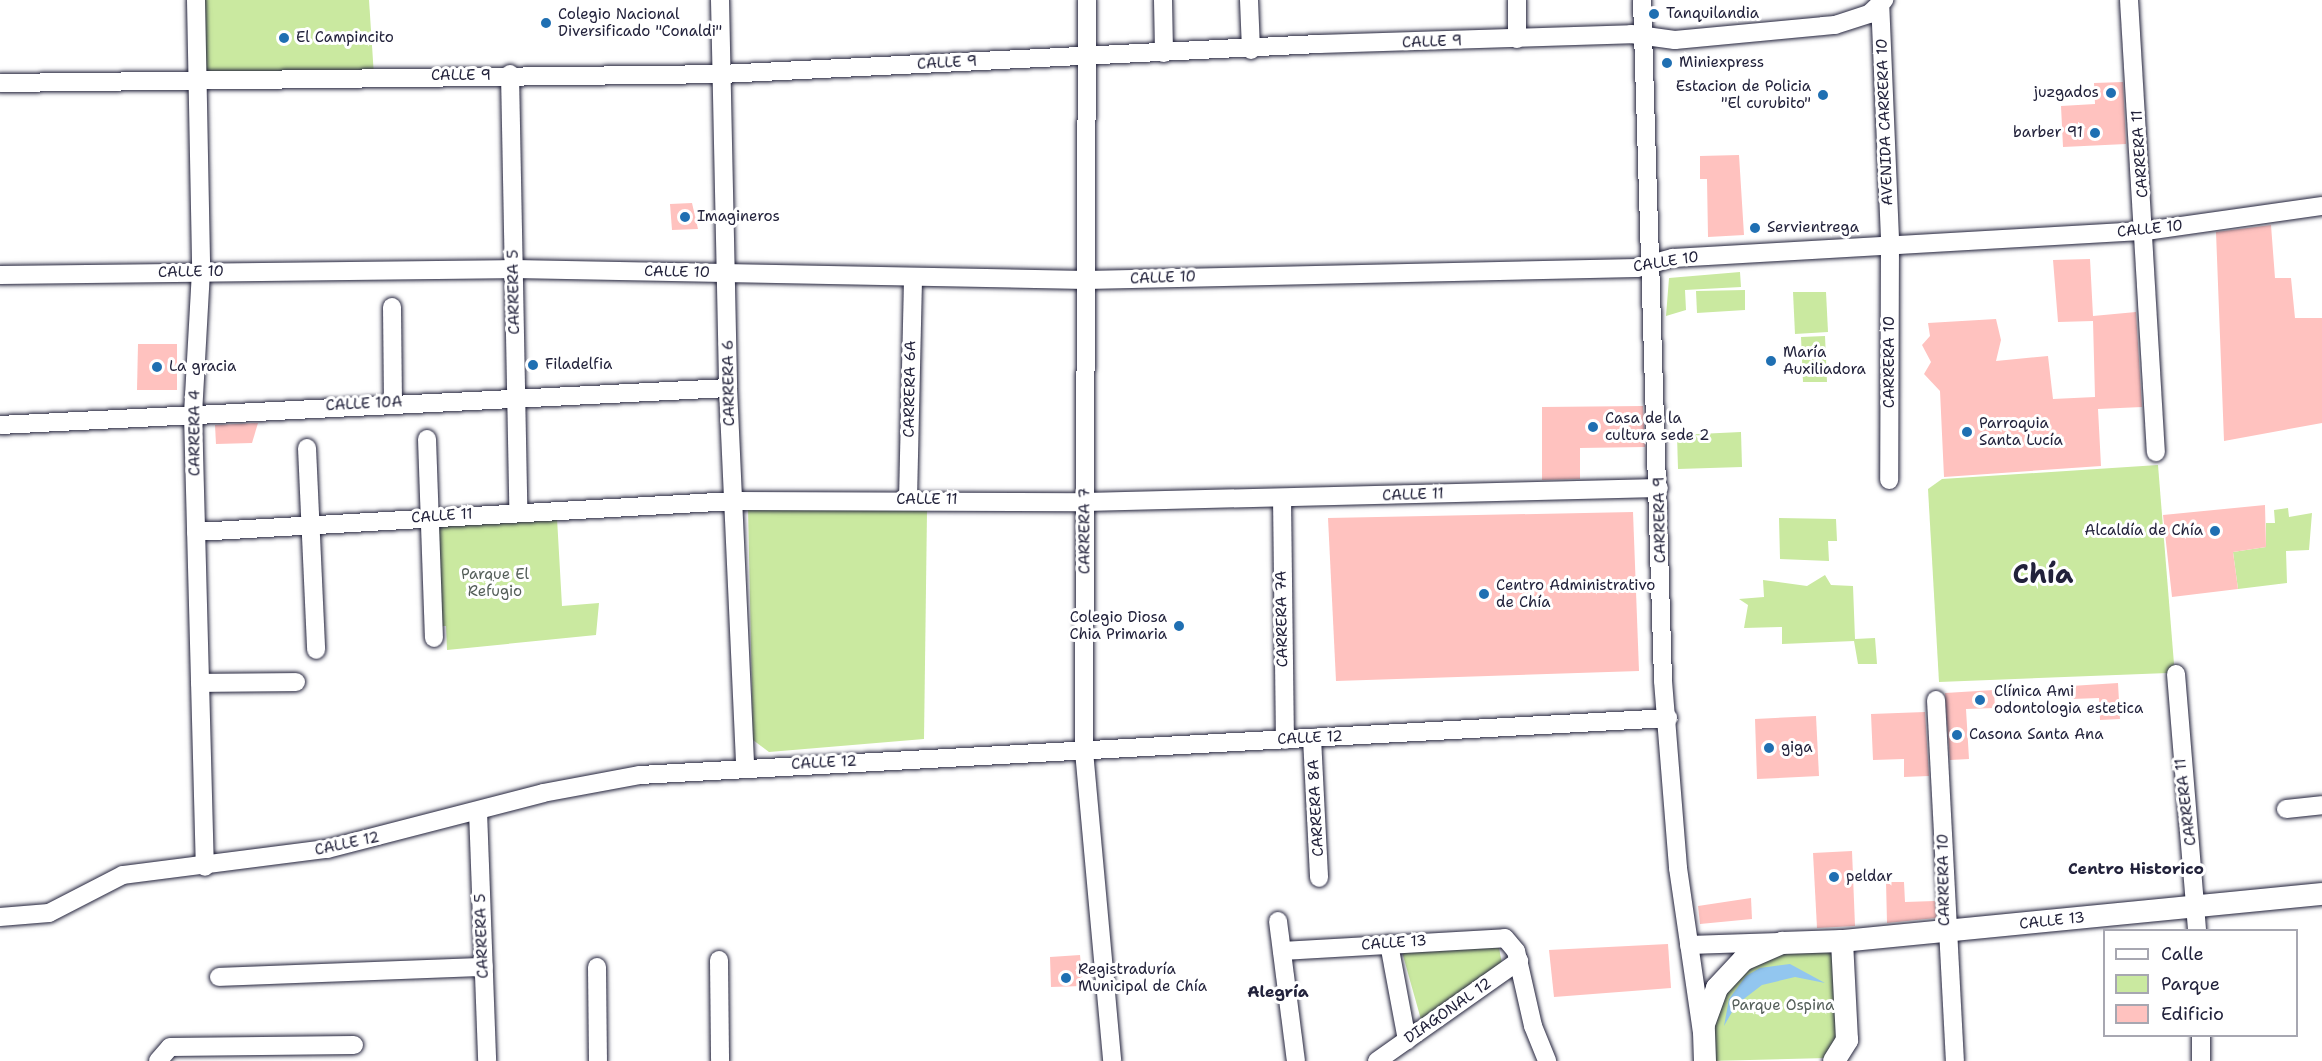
<!DOCTYPE html>
<html>
<head>
<meta charset="utf-8">
<style>
  body { margin:0 }
  #map { position:relative; width:2322px; height:1061px; overflow:hidden; background:#fff; font-family:"Shantell Sans",sans-serif }
  div>[style] { position:absolute }
  [style*='--x'] { left:calc(var(--x)*1px); top:calc(var(--y)*1px); width:calc(var(--w)*1px); rotate:calc(var(--a)*1deg) }
  .green>* { inset:0; background:#cae9a0 }
  .water>* { inset:0; background:#92c6ef }
  .building>* { inset:0; background:#ffc2bf }
  .roads { filter:drop-shadow(0 0 2px #22223b) drop-shadow(0 0 2px #22223b) }
  .minor>* { height:18px; margin:-9px; padding:0 9px; transform-origin:9px; border-radius:9px; background:#fff }
  .major>* { height:22px; margin:-11px; padding:0 11px; transform-origin:11px; border-radius:11px; background:#fff }
  .dots>* { width:16px; height:16px; translate:-50% -50%; box-sizing:border-box; border:3px solid #fff; border-radius:50% }
  span { translate:-50% -50%; white-space:nowrap; text-align:center; line-height:1.15; -webkit-text-stroke:6px #fff; paint-order:stroke }
  .poi-label { font-size:15px; color:#22223b }
  .left { translate:0 -50%; text-align:left }
  .right { translate:-100% -50%; text-align:right }
  .street-label { font-size:15px; color:#22223b }
  .park-label { font-size:15px; color:#545e59 }
  .neighbourhood-label { font-size:16px; color:#22223b; font-weight:700 }
  .town-label { font-size:27px; color:#22223b; font-weight:700 }
  .legend { position:absolute; left:2103px; top:929px; width:195px; height:108px; box-sizing:border-box; background:#fff; border:2px solid #a7a7b1; margin:0; padding:8px 10px; list-style:none; font-size:18px; color:#22223b }
  .legend li { display:flex; align-items:center; gap:12px; height:30px }
  .legend b { width:30px; border:2px solid #a7a7b1 }
</style>
</head>
<body>
<div id="map">
  <div class="green">
    <div style="clip-path:polygon(196px 0,369px 0,374px 76px,197px 78px)"></div>
    <div style="clip-path:polygon(1740px 272px,1741px 287px,1685px 290px,1686px 310px,1666px 316px,1669px 278px)"></div>
    <div style="clip-path:polygon(1745px 290px,1745px 310px,1697px 313px,1696px 291px)"></div>
    <div style="clip-path:polygon(1793px 292px,1826px 292px,1828px 332px,1795px 334px)"></div>
    <div style="clip-path:polygon(1825px 336px,1827px 382px,1803px 382px,1801px 337px)"></div>
    <div style="clip-path:polygon(1741px 432px,1742px 467px,1678px 469px,1677px 435px)"></div>
    <div style="clip-path:polygon(2158px 465px,2174px 664px,2168px 673px,1939px 682px,1928px 489px,1942px 479px)"></div>
    <div style="clip-path:polygon(748px 507px,927px 511px,924px 739px,769px 752px,753px 740px)"></div>
    <div style="clip-path:polygon(2288px 508px,2289px 517px,2312px 513px,2309px 550px,2286px 551px,2287px 583px,2238px 589px,2233px 552px,2266px 547px,2266px 523px,2275px 523px,2274px 510px)"></div>
    <div style="clip-path:polygon(429px 515px,557px 518px,562px 606px,599px 603px,596px 635px,447px 650px,446px 626px,434px 626px)"></div>
    <div style="clip-path:polygon(1779px 518px,1836px 519px,1837px 541px,1828px 541px,1829px 561px,1780px 559px)"></div>
    <div style="clip-path:polygon(1825px 575px,1831px 585px,1853px 586px,1855px 639px,1875px 638px,1877px 664px,1858px 664px,1854px 641px,1782px 644px,1782px 627px,1744px 628px,1748px 605px,1739px 599px,1764px 597px,1763px 580px,1807px 586px)"></div>
    <div style="clip-path:polygon(1422px 946px,1499px 948px,1502px 964px,1422px 1023px,1402px 952px)"></div>
    <div style="clip-path:polygon(1838px 950px,1842px 1030px,1826px 1058px,1709px 1061px,1709px 1022px,1722px 988px,1768px 953px)"></div>
  </div>
  <div class="water">
    <div style="clip-path:polygon(1790px 964px,1825px 983px,1795px 977px,1762px 985px,1736px 1005px,1724px 1026px,1729px 999px,1746px 976px,1760px 968px)"></div>
  </div>
  <div class="building">
    <div style="clip-path:polygon(2123px 82px,2126px 144px,2063px 147px,2061px 106px,2095px 104px,2094px 83px)"></div>
    <div style="clip-path:polygon(1739px 155px,1744px 235px,1708px 237px,1707px 179px,1700px 179px,1700px 156px)"></div>
    <div style="clip-path:polygon(692px 203px,698px 229px,672px 230px,670px 204px)"></div>
    <div style="clip-path:polygon(2271px 225px,2275px 278px,2291px 278px,2295px 318px,2322px 318px,2322px 423px,2224px 441px,2216px 232px)"></div>
    <div style="clip-path:polygon(2090px 259px,2093px 316px,2136px 312px,2142px 407px,2098px 409px,2101px 466px,1944px 477px,1940px 391px,1924px 374px,1931px 362px,1922px 345px,1930px 336px,1928px 323px,1996px 319px,2001px 340px,1996px 361px,2048px 356px,2053px 399px,2095px 397px,2093px 321px,2058px 322px,2053px 260px)"></div>
    <div style="clip-path:polygon(138px 344px,177px 344px,177px 390px,137px 390px)"></div>
    <div style="clip-path:polygon(1643px 406px,1645px 447px,1580px 448px,1580px 479px,1542px 480px,1542px 407px)"></div>
    <div style="clip-path:polygon(258px 423px,252px 443px,216px 444px,215px 425px)"></div>
    <div style="clip-path:polygon(2265px 505px,2266px 547px,2233px 552px,2238px 589px,2172px 597px,2163px 515px)"></div>
    <div style="clip-path:polygon(1633px 512px,1639px 671px,1336px 681px,1328px 518px)"></div>
    <div style="clip-path:polygon(2118px 683px,2120px 719px,2100px 720px,2099px 698px,2072px 699px,2071px 686px)"></div>
    <div style="clip-path:polygon(1994px 690px,1995px 708px,1966px 709px,1969px 759px,1950px 760px,1945px 693px)"></div>
    <div style="clip-path:polygon(1925px 712px,1929px 776px,1904px 777px,1904px 759px,1873px 760px,1871px 714px)"></div>
    <div style="clip-path:polygon(1816px 716px,1819px 776px,1757px 779px,1755px 719px)"></div>
    <div style="clip-path:polygon(1852px 851px,1855px 926px,1817px 928px,1813px 853px)"></div>
    <div style="clip-path:polygon(1886px 882px,1904px 882px,1905px 902px,1935px 901px,1936px 918px,1887px 923px)"></div>
    <div style="clip-path:polygon(1751px 898px,1752px 919px,1700px 924px,1698px 906px)"></div>
    <div style="clip-path:polygon(1668px 944px,1671px 988px,1554px 997px,1549px 950px)"></div>
    <div style="clip-path:polygon(1080px 955px,1083px 986px,1051px 987px,1050px 957px)"></div>
  </div>
  <div class="roads">
    <div class="minor">
      <div style="--x:196;--y:0;--w:271;--a:88.9"></div>
      <div style="--x:201;--y:271;--w:143;--a:93.2"></div>
      <div style="--x:193;--y:414;--w:453;--a:88.5"></div>
      <div style="--x:720;--y:0;--w:388;--a:88.8"></div>
      <div style="--x:728;--y:388;--w:378;--a:87.4"></div>
      <div style="--x:1087;--y:0;--w:751;--a:90.23"></div>
      <div style="--x:1084;--y:751;--w:311;--a:84.8"></div>
      <div style="--x:1163;--y:0;--w:53;--a:88.9"></div>
      <div style="--x:1249;--y:0;--w:50;--a:87.7"></div>
      <div style="--x:1642;--y:0;--w:681;--a:88.23"></div>
      <div style="--x:1663;--y:681;--w:188;--a:85.4"></div>
      <div style="--x:1678;--y:868;--w:166;--a:81.7"></div>
      <div style="--x:1880;--y:0;--w:243;--a:87.6"></div>
      <div style="--x:1890;--y:243;--w:237;--a:90.2"></div>
      <div style="--x:2129;--y:0;--w:453;--a:86.6"></div>
      <div style="--x:1517;--y:39;--w:39;--a:-90"></div>
      <div style="--x:510;--y:74;--w:436;--a:88.9"></div>
      <div style="--x:0;--y:83;--w:722;--a:-0.71"></div>
      <div style="--x:722;--y:74;--w:598;--a:-2.88"></div>
      <div style="--x:1319;--y:44;--w:312;--a:-1.8"></div>
      <div style="--x:1631;--y:34;--w:44;--a:7.8"></div>
      <div style="--x:1675;--y:40;--w:161;--a:-5.4"></div>
      <div style="--x:1835;--y:25;--w:36;--a:-18"></div>
      <div style="--x:1869;--y:14;--w:21;--a:-43"></div>
      <div style="--x:0;--y:275;--w:514;--a:-0.67"></div>
      <div style="--x:514;--y:269;--w:572;--a:1.1"></div>
      <div style="--x:1086;--y:280;--w:551;--a:-1.25"></div>
      <div style="--x:1637;--y:268;--w:37;--a:-16"></div>
      <div style="--x:1673;--y:258;--w:474;--a:-3.3"></div>
      <div style="--x:2146;--y:231;--w:178;--a:-8.1"></div>
      <div style="--x:392;--y:307;--w:96;--a:89.4"></div>
      <div style="--x:0;--y:425;--w:729;--a:-2.91"></div>
      <div style="--x:427;--y:439;--w:199;--a:88"></div>
      <div style="--x:307;--y:448;--w:202;--a:87.4"></div>
      <div style="--x:1282;--y:498;--w:242;--a:89.3"></div>
      <div style="--x:908;--y:500;--w:222;--a:-88.7"></div>
      <div style="--x:196;--y:532;--w:538;--a:-3.3"></div>
      <div style="--x:733;--y:501;--w:352;--a:0.2"></div>
      <div style="--x:1085;--y:502;--w:574;--a:-1.4"></div>
      <div style="--x:2176;--y:674;--w:257;--a:85.3"></div>
      <div style="--x:200;--y:683;--w:96;--a:-0.6"></div>
      <div style="--x:1936;--y:700;--w:361;--a:87"></div>
      <div style="--x:1312;--y:738;--w:140;--a:87.1"></div>
      <div style="--x:2286;--y:809;--w:36;--a:-6"></div>
      <div style="--x:478;--y:811;--w:250;--a:87.9"></div>
      <div style="--x:0;--y:917;--w:49;--a:-4.7"></div>
      <div style="--x:49;--y:913;--w:83;--a:-27.2"></div>
      <div style="--x:123;--y:875;--w:206;--a:-7.3"></div>
      <div style="--x:327;--y:849;--w:223;--a:-14.5"></div>
      <div style="--x:543;--y:793;--w:99;--a:-10.5"></div>
      <div style="--x:640;--y:775;--w:1030;--a:-3.17"></div>
      <div style="--x:1278;--y:921;--w:141;--a:82.7"></div>
      <div style="--x:1389;--y:944;--w:98;--a:79.4"></div>
      <div style="--x:1689;--y:945;--w:91;--a:-1.9"></div>
      <div style="--x:1282;--y:951;--w:223;--a:-3.3"></div>
      <div style="--x:1505;--y:938;--w:17;--a:50"></div>
      <div style="--x:1516;--y:951;--w:77;--a:77.2"></div>
      <div style="--x:1533;--y:1026;--w:38;--a:68"></div>
      <div style="--x:719;--y:960;--w:101;--a:89.4"></div>
      <div style="--x:597;--y:967;--w:94;--a:89.4"></div>
      <div style="--x:219;--y:977;--w:265;--a:-2.2"></div>
      <div style="--x:2201;--y:1036;--w:25;--a:90"></div>
      <div style="--x:158;--y:1061;--w:18;--a:-49"></div>
      <div style="--x:170;--y:1047;--w:184;--a:-0.6"></div>
      <div style="--x:1377;--y:1061;--w:174;--a:-35.2"></div>
    </div>
    <div class="major">
      <div style="--x:1705;--y:1061;--w:37;--a:-92"></div>
      <div style="--x:1704;--y:1024;--w:38;--a:-70"></div>
      <div style="--x:1717;--y:988;--w:38;--a:-47"></div>
      <div style="--x:1743;--y:960;--w:43;--a:-23.6"></div>
      <div style="--x:1782;--y:943;--w:60;--a:-1.9"></div>
      <div style="--x:1842;--y:941;--w:482;--a:-5.6"></div>
      <div style="--x:1834;--y:1061;--w:25;--a:-58"></div>
      <div style="--x:1847;--y:1040;--w:99;--a:-92.9"></div>
    </div>
  </div>
  <div class="dots">
    <div style="left:1654px;top:14px;background:#1f6fb2"></div>
    <div style="left:546px;top:23px;background:#1f6fb2"></div>
    <div style="left:284px;top:38px;background:#1f6fb2"></div>
    <div style="left:1667px;top:63px;background:#1f6fb2"></div>
    <div style="left:2111px;top:93px;background:#1f6fb2"></div>
    <div style="left:1823px;top:95px;background:#1f6fb2"></div>
    <div style="left:2095px;top:133px;background:#1f6fb2"></div>
    <div style="left:685px;top:217px;background:#1f6fb2"></div>
    <div style="left:1755px;top:228px;background:#1f6fb2"></div>
    <div style="left:1771px;top:361px;background:#1f6fb2"></div>
    <div style="left:533px;top:365px;background:#1f6fb2"></div>
    <div style="left:157px;top:367px;background:#1f6fb2"></div>
    <div style="left:1593px;top:427px;background:#1f6fb2"></div>
    <div style="left:1967px;top:432px;background:#1f6fb2"></div>
    <div style="left:2215px;top:531px;background:#1f6fb2"></div>
    <div style="left:1484px;top:594px;background:#1f6fb2"></div>
    <div style="left:1179px;top:626px;background:#1f6fb2"></div>
    <div style="left:1980px;top:700px;background:#1f6fb2"></div>
    <div style="left:1957px;top:735px;background:#1f6fb2"></div>
    <div style="left:1769px;top:748px;background:#1f6fb2"></div>
    <div style="left:1834px;top:877px;background:#1f6fb2"></div>
    <div style="left:1066px;top:978px;background:#1f6fb2"></div>
  </div>
  <div class="poi-label">
    <span class="left" style="left:558px;top:23px">Colegio Nacional<br>Diversificado "Conaldi"</span>
    <span class="left" style="left:1666px;top:14px">Tanquilandia</span>
    <span class="left" style="left:296px;top:38px">El Campincito</span>
    <span class="left" style="left:1679px;top:63px">Miniexpress</span>
    <span class="right" style="left:1811px;top:95px">Estacion de Policia<br>"El curubito"</span>
    <span class="right" style="left:2099px;top:93px">juzgados</span>
    <span class="right" style="left:2083px;top:133px">barber 91</span>
    <span class="left" style="left:697px;top:217px">Imagineros</span>
    <span class="left" style="left:1767px;top:228px">Servientrega</span>
    <span class="left" style="left:1783px;top:361px">María<br>Auxiliadora</span>
    <span class="left" style="left:545px;top:365px">Filadelfia</span>
    <span class="left" style="left:169px;top:367px">La gracia</span>
    <span class="left" style="left:1605px;top:427px">Casa de la<br>cultura sede 2</span>
    <span class="left" style="left:1979px;top:432px">Parroquia<br>Santa Lucía</span>
    <span class="right" style="left:2203px;top:531px">Alcaldía de Chía</span>
    <span class="left" style="left:1496px;top:594px">Centro Administrativo<br>de Chía</span>
    <span class="right" style="left:1167px;top:626px">Colegio Diosa<br>Chia Primaria</span>
    <span class="left" style="left:1994px;top:700px">Clínica Ami<br>odontologia estetica</span>
    <span class="left" style="left:1969px;top:735px">Casona Santa Ana</span>
    <span class="left" style="left:1781px;top:748px">giga</span>
    <span class="left" style="left:1846px;top:877px">peldar</span>
    <span class="left" style="left:1078px;top:978px">Registraduría<br>Municipal de Chía</span>
  </div>
  <div class="street-label">
    <span style="left:1432px;top:42px;rotate:-2deg">CALLE 9</span>
    <span style="left:947px;top:63px;rotate:-3deg">CALLE 9</span>
    <span style="left:461px;top:76px">CALLE 9</span>
    <span style="left:1885px;top:122px;rotate:-92deg">AVENIDA CARRERA 10</span>
    <span style="left:2140px;top:154px;rotate:-94deg">CARRERA 11</span>
    <span style="left:2150px;top:229px;rotate:-6deg">CALLE 10</span>
    <span style="left:1666px;top:262px;rotate:-9deg">CALLE 10</span>
    <span style="left:191px;top:272px;rotate:-1deg">CALLE 10</span>
    <span style="left:677px;top:272px;rotate:1deg">CALLE 10</span>
    <span style="left:1163px;top:278px;rotate:-2deg">CALLE 10</span>
    <span style="left:514px;top:292px;rotate:-91deg">CARRERA 5</span>
    <span style="left:1890px;top:362px;rotate:-90deg">CARRERA 10</span>
    <span style="left:729px;top:383px;rotate:-91deg">CARRERA 6</span>
    <span style="left:910px;top:389px;rotate:-89deg">CARRERA 6A</span>
    <span style="left:364px;top:404px;rotate:-3deg">CALLE 10A</span>
    <span style="left:195px;top:433px;rotate:-90deg">CARRERA 4</span>
    <span style="left:1413px;top:495px;rotate:-2deg">CALLE 11</span>
    <span style="left:927px;top:500px">CALLE 11</span>
    <span style="left:442px;top:516px;rotate:-4deg">CALLE 11</span>
    <span style="left:1660px;top:520px;rotate:-91deg">CARRERA 9</span>
    <span style="left:1085px;top:531px;rotate:-90deg">CARRERA 7</span>
    <span style="left:1282px;top:619px;rotate:-91deg">CARRERA 7A</span>
    <span style="left:1310px;top:738px;rotate:-3deg">CALLE 12</span>
    <span style="left:824px;top:763px;rotate:-3deg">CALLE 12</span>
    <span style="left:2186px;top:802px;rotate:-97deg">CARRERA 11</span>
    <span style="left:1316px;top:808px;rotate:-93deg">CARRERA 8A</span>
    <span style="left:347px;top:844px;rotate:-12deg">CALLE 12</span>
    <span style="left:1944px;top:880px;rotate:-91deg">CARRERA 10</span>
    <span style="left:2052px;top:921px;rotate:-6deg">CALLE 13</span>
    <span style="left:482px;top:936px;rotate:-92deg">CARRERA 5</span>
    <span style="left:1394px;top:943px;rotate:-4deg">CALLE 13</span>
    <span style="left:1448px;top:1011px;rotate:-35deg">DIAGONAL 12</span>
  </div>
  <div class="park-label">
    <span style="left:495px;top:583px">Parque El<br>Refugio</span>
    <span style="left:1783px;top:1006px">Parque Ospina</span>
  </div>
  <div class="neighbourhood-label">
    <span style="left:2136px;top:869px">Centro Historico</span>
    <span style="left:1278px;top:992px">Alegría</span>
  </div>
  <div class="town-label">
    <span style="left:2043px;top:574px">Chía</span>
  </div>
  <ul class="legend">
  <li><b style="height:8px;background:#fff"></b>Calle</li>
  <li><b style="height:16px;background:#cae9a0"></b>Parque</li>
  <li><b style="height:16px;background:#ffc2bf"></b>Edificio</li>
  </ul>
</div>
</body>
</html>
